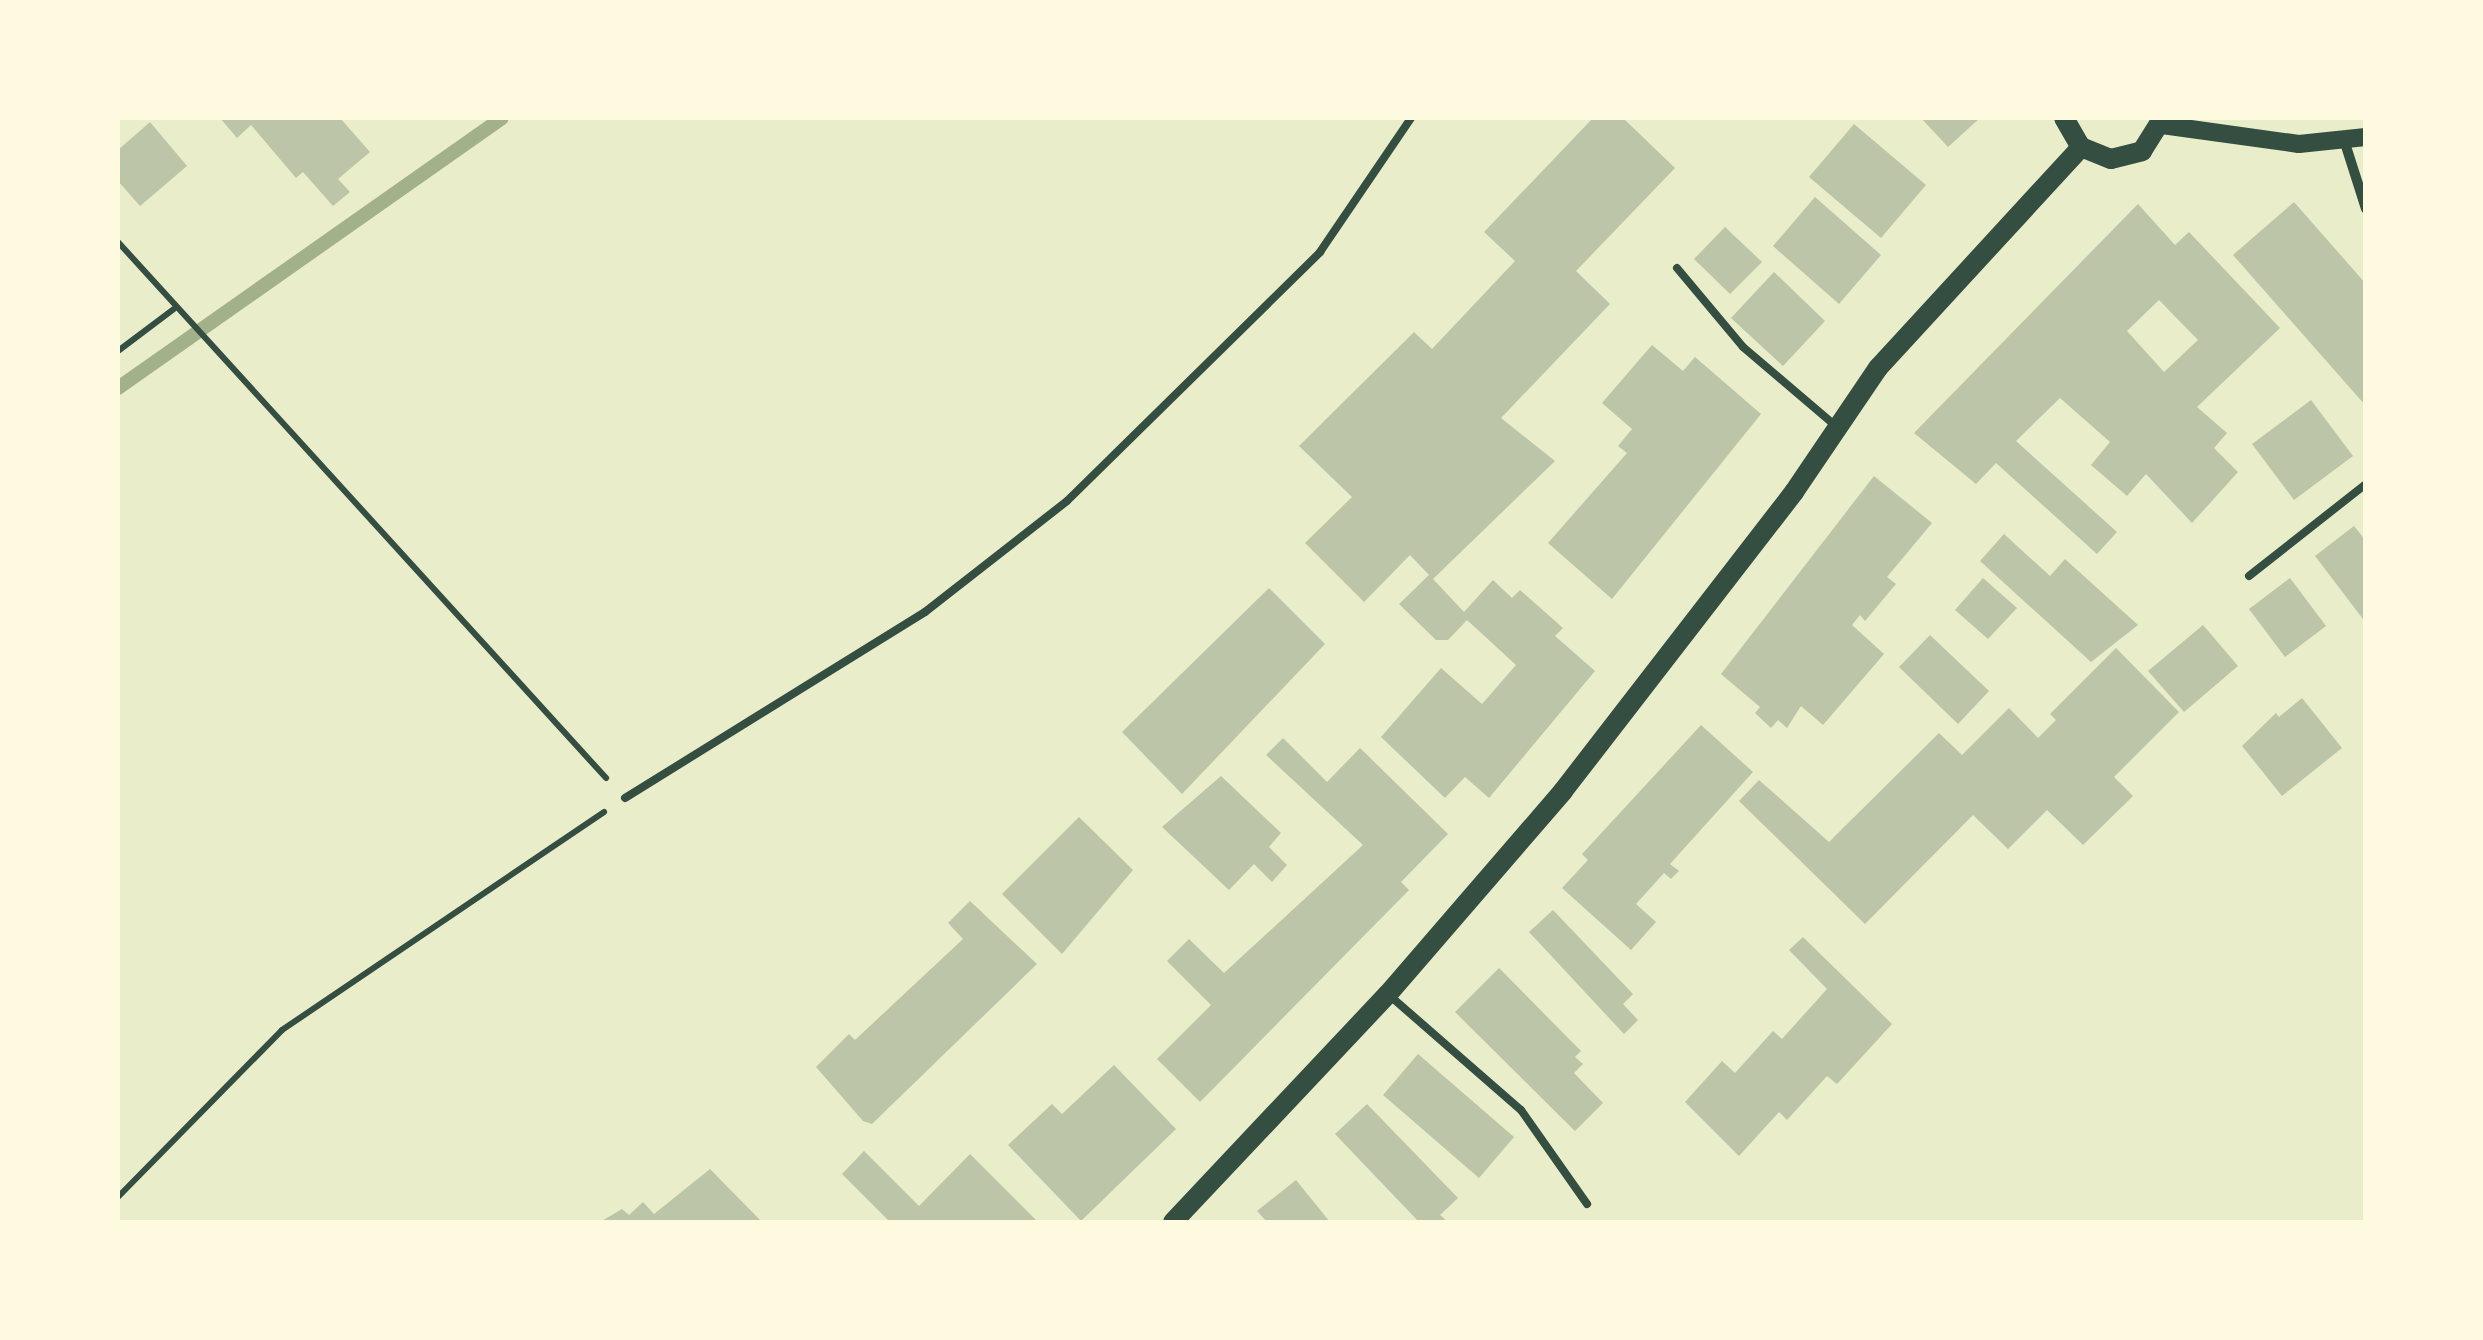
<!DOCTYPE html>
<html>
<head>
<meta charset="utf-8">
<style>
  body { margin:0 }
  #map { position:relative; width:2483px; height:1340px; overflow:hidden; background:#e9edc9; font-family:"Libre Baskerville",serif }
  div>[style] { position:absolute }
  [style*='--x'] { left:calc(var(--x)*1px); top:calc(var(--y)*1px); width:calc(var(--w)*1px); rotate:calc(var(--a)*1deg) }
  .stream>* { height:14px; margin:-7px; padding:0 7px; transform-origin:7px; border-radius:7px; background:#a3b18a }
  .building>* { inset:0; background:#bcc5a7 }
  .path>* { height:6px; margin:-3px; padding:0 3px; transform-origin:3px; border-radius:3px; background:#344e41 }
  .service>* { height:8px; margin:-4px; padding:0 4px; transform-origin:4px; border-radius:4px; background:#344e41 }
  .minor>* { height:10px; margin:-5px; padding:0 5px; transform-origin:5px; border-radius:5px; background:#344e41 }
  .tertiary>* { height:18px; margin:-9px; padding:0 9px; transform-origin:9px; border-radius:9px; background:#344e41 }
  .secondary>* { height:20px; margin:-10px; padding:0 10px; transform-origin:10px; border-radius:10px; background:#344e41 }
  span { translate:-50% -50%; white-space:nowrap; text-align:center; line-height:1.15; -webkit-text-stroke:10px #fefae0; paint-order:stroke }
  .frame { position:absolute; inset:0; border:120px solid #fefae0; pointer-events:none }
</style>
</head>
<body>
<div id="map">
  <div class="stream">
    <div style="--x:118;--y:388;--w:469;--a:-35.1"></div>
  </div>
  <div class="building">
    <div style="clip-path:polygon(220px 118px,340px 118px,370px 152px,338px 179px,350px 192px,333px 206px,303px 172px,296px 178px,251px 125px,237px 138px)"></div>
    <div style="clip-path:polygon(1593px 118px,1623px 118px,1675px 168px,1576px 271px,1610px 304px,1501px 418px,1555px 461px,1433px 579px,1464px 612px,1493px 580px,1512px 598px,1520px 590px,1563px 628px,1555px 636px,1595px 671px,1489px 798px,1465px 777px,1445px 798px,1381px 737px,1441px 668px,1482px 704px,1516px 665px,1467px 620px,1448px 640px,1436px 640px,1399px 604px,1429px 575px,1410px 555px,1364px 602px,1305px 543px,1352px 497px,1299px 446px,1414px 332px,1432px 349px,1515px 261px,1484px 232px)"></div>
    <div style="clip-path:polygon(1921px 118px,1980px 118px,1948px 147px)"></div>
    <div style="clip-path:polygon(150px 122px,187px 166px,140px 206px,118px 181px,118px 150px)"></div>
    <div style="clip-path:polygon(1854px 124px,1926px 185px,1881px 238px,1809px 177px)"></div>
    <div style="clip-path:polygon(1815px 197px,1881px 255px,1839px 304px,1773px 246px)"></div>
    <div style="clip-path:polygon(2294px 202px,2366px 284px,2366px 406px,2233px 255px)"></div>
    <div style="clip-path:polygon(evenodd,2138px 204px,2175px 245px,2189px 232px,2280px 328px,2197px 407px,2227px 433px,2214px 448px,2238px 472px,2192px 523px,2146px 474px,2127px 496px,2091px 465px,2110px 442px,2060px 398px,2016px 441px,2117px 532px,2097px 554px,1996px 463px,1976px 484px,1914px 433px,2138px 204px,2159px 300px,2198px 340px,2164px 372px,2127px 331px,2159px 300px)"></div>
    <div style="clip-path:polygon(1725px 227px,1762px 262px,1730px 294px,1694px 259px)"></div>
    <div style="clip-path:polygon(1774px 272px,1825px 321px,1783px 366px,1731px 318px)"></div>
    <div style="clip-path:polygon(1652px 345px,1683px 371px,1695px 357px,1761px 414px,1612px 599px,1548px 543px,1627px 453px,1618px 446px,1632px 429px,1602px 403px)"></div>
    <div style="clip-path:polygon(2311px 400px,2353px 456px,2294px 500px,2252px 444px)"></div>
    <div style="clip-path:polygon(1874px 476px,1932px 523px,1887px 577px,1896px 584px,1865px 621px,1860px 615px,1852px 625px,1884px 654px,1823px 725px,1801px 706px,1787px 728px,1778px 720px,1771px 728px,1755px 713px,1760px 707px,1721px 674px)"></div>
    <div style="clip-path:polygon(2354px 526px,2366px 541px,2366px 623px,2315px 556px)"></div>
    <div style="clip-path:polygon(2004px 534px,2050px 576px,2065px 559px,2138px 625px,2091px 662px,1980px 561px)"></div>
    <div style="clip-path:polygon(1983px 578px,2017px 608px,1988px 639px,1955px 610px)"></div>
    <div style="clip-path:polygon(2290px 578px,2326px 626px,2285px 657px,2249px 609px)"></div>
    <div style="clip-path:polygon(1269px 588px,1325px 644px,1182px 794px,1122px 732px)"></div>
    <div style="clip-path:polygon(2203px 625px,2238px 666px,2184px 712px,2148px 671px)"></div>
    <div style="clip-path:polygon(1930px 635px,1989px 691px,1958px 724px,1899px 667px)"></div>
    <div style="clip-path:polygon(2116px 648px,2179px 712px,2114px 777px,2133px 796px,2083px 845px,2047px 810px,2008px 849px,1973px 815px,1865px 924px,1739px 801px,1759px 780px,1829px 842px,1939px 733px,1962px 755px,2009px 708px,2038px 738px,2056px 720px,2050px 714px)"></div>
    <div style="clip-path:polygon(2302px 698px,2342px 748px,2282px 796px,2242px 746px,2276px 713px,2279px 717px)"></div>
    <div style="clip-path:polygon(1701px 725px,1753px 772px,1670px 864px,1679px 871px,1671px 879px,1664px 873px,1636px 904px,1656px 922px,1631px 950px,1562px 888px,1588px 860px,1582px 854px)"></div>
    <div style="clip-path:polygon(1283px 738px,1327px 782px,1360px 748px,1448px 834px,1401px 882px,1409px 890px,1200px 1102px,1157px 1059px,1211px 1005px,1167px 961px,1189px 939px,1224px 973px,1363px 845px,1266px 755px)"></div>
    <div style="clip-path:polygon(1221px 776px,1281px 833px,1269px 847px,1287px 865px,1272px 882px,1254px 864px,1229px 890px,1162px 827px)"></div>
    <div style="clip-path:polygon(1079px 817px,1133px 870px,1062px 954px,1002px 894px)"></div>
    <div style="clip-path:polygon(970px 901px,1037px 964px,872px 1124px,863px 1121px,816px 1067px,849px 1034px,855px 1040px,963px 939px,948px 923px)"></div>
    <div style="clip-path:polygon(1553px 910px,1633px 994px,1623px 1004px,1638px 1020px,1624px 1034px,1529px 932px)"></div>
    <div style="clip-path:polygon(1803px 937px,1892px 1024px,1837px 1084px,1827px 1076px,1787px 1120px,1779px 1112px,1739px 1156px,1685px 1102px,1722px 1061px,1735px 1073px,1773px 1031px,1782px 1039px,1827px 989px,1789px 950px)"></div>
    <div style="clip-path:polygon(1499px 968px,1581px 1051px,1575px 1057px,1583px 1064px,1574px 1073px,1603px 1103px,1575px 1131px,1455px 1012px)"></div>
    <div style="clip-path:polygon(1418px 1054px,1514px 1137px,1479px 1178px,1383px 1095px)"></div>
    <div style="clip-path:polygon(1114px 1065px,1176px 1129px,1081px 1221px,1008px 1145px,1052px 1104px,1062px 1114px)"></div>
    <div style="clip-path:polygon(1367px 1104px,1458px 1198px,1440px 1215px,1448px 1222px,1419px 1222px,1335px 1134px)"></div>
    <div style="clip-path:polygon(864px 1151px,919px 1206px,970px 1154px,1038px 1222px,890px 1222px,842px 1174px)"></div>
    <div style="clip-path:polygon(710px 1169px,762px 1222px,600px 1222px,622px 1209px,629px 1215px,643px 1202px,654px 1214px)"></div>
    <div style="clip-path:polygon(1296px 1180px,1330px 1222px,1267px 1222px,1257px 1211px)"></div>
  </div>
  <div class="path">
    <div style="--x:118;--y:242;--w:725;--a:47.68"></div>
    <div style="--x:118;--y:351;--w:70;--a:-36.9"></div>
    <div style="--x:118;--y:1197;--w:234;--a:-45.5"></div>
    <div style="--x:282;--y:1030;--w:389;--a:-34.1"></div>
  </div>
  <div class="service">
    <div style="--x:1677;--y:268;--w:103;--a:50.1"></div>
    <div style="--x:1743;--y:347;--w:123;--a:40.4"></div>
    <div style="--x:2249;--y:576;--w:149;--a:-38.2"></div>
    <div style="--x:625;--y:798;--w:353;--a:-31.8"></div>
    <div style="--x:925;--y:612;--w:180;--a:-38"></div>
    <div style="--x:1067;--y:501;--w:355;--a:-44.5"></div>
    <div style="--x:1320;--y:252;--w:162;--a:-55.8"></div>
    <div style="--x:1389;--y:995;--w:175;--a:41.1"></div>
    <div style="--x:1521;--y:1110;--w:115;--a:54.9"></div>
  </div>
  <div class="minor">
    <div style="--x:2345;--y:143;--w:69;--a:72.3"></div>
  </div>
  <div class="tertiary">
    <div style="--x:2162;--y:125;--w:138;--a:7.9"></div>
    <div style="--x:2299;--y:144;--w:67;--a:-6"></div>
  </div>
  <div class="secondary">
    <div style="--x:2064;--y:118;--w:34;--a:60"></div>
    <div style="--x:2081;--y:147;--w:32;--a:22"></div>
    <div style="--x:2111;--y:159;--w:32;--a:-14"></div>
    <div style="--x:2142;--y:151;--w:39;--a:-58"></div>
    <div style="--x:1173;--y:1222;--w:313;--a:-46.7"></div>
    <div style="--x:1388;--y:994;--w:268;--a:-49.2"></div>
    <div style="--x:1563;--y:791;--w:378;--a:-52.3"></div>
    <div style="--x:1794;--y:492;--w:150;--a:-55.9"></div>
    <div style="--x:1878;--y:368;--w:300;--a:-47.4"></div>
  </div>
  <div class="frame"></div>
</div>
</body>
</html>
